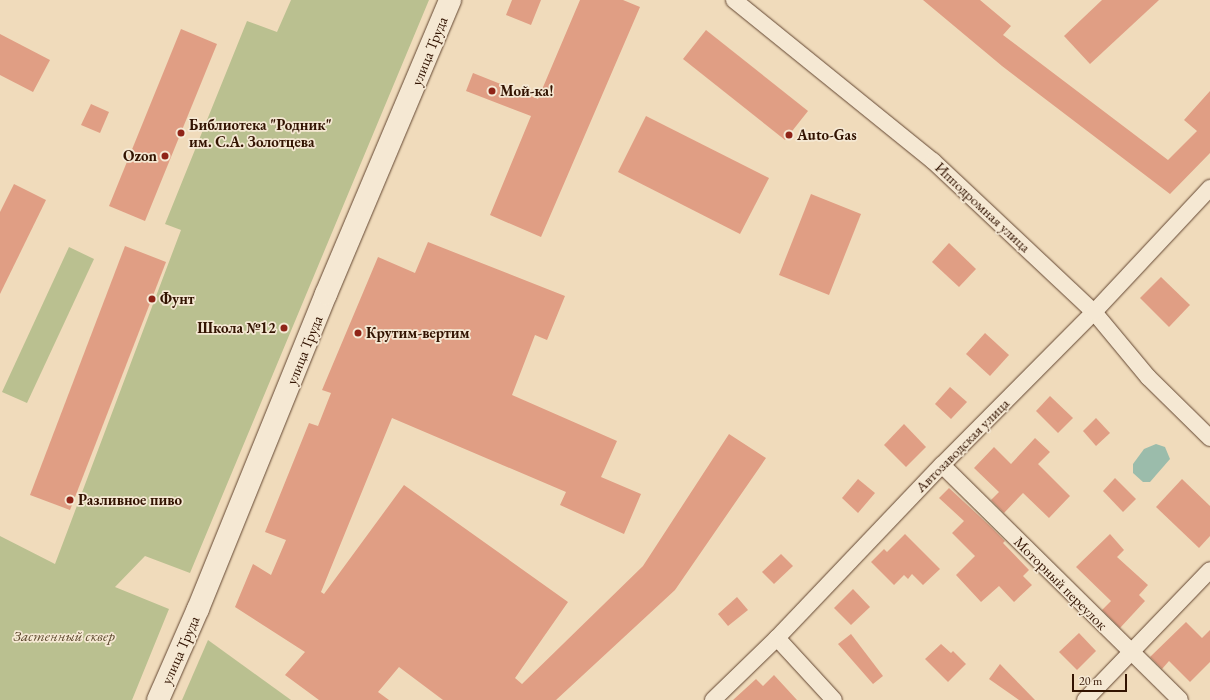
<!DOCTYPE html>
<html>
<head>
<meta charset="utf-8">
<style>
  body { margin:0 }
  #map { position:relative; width:1210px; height:700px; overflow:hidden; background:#f0dbbb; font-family:"EB Garamond",serif }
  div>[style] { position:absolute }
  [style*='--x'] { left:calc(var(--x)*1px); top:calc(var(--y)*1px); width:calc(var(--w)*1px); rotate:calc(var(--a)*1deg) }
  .green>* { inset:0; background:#bac090 }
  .water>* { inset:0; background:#9bbcab }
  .building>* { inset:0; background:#e09e84 }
  .roads { filter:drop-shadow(0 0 1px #624530) drop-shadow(0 0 1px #624530) }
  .street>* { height:16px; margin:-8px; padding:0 8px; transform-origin:8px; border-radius:8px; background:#f5e8d3 }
  .secondary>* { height:22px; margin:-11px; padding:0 11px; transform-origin:11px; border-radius:11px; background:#f5e8d3 }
  .dots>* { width:11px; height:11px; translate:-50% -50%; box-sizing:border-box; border:2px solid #f5e8d3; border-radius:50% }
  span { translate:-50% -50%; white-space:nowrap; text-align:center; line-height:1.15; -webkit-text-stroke:3.5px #f5e8d3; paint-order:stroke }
  .street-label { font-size:15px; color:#321301 }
  .poi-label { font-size:15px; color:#321301; font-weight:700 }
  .left { translate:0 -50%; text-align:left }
  .right { translate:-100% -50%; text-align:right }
  .park-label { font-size:15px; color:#5b472c; font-style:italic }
  .scale { position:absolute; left:1072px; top:674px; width:55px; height:18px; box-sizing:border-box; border:2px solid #321301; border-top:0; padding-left:5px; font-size:12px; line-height:14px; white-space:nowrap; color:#321301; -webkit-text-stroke:3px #f5e8d3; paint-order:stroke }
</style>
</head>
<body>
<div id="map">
  <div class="green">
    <div style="clip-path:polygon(291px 0,429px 0,190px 573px,145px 556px,115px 587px,169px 609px,132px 700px,0 700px,0 536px,55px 564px,181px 230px,165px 224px,247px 21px,277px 32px)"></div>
    <div style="clip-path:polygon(69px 247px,94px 259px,27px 403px,2px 392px)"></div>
    <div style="clip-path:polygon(208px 640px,291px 700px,182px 700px)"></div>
  </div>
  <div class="water">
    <div style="clip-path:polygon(1156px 444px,1165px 447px,1170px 459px,1150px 482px,1143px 482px,1133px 473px,1133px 464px,1144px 449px)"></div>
  </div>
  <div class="building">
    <div style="clip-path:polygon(512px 0,541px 0,531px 25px,506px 15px)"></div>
    <div style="clip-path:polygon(580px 0,623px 0,640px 7px,541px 237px,490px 215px,531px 116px,466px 91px,473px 73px,538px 99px)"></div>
    <div style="clip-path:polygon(923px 0,980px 0,1011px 26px,1003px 35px,1168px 160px,1197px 131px,1184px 120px,1210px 91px,1210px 153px,1170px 194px,1002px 66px)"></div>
    <div style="clip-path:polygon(1102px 0,1159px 0,1090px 64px,1064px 36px)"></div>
    <div style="clip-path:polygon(181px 29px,217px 44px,145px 221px,109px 206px)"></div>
    <div style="clip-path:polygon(706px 30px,808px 111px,785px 140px,683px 59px)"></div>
    <div style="clip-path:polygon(0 34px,50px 60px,33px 92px,0 75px)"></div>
    <div style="clip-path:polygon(91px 104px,109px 112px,100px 133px,81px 125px)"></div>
    <div style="clip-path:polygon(646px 116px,769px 178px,740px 234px,618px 172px)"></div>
    <div style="clip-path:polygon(14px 184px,46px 200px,0 294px,0 212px)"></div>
    <div style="clip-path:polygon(811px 194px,861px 214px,829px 295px,779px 275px)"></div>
    <div style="clip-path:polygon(428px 242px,565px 296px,547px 340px,535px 335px,512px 395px,617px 441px,601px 477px,641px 494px,624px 534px,560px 505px,566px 492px,392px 418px,321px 592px,324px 594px,404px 485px,568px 602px,515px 678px,522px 684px,643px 566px,729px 434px,766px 458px,675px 590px,556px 700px,443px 700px,399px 667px,378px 692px,389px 700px,319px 700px,285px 675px,305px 652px,235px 607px,253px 564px,271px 575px,286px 540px,265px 532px,309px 423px,318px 426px,331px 393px,322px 390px,378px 257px,415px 273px)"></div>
    <div style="clip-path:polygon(949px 243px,976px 269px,959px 287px,932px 262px)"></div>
    <div style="clip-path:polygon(125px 246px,166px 262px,70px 510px,30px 495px)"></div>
    <div style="clip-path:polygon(1161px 277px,1190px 305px,1169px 327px,1140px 298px)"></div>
    <div style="clip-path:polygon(985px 333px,1009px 355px,990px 376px,966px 354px)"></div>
    <div style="clip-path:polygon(950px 387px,967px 402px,951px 419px,935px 404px)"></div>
    <div style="clip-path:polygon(1050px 396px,1073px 418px,1058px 433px,1036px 411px)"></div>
    <div style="clip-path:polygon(1096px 418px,1110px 433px,1096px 446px,1083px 431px)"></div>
    <div style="clip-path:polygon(904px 424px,926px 447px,906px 467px,884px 445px)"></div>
    <div style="clip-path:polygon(1035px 438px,1050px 452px,1038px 464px,1070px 496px,1049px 518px,1023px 493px,1004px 513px,991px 500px,999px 492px,974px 468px,994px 447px,1011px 464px)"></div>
    <div style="clip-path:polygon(1115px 478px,1136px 499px,1123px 512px,1103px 491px)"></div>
    <div style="clip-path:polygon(858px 479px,875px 493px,858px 513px,842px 498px)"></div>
    <div style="clip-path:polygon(1182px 479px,1210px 506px,1210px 536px,1199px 548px,1156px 507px)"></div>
    <div style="clip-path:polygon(949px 488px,991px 527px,1005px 541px,1003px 543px,1029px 570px,1023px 576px,1032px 585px,1014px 602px,999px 586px,981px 602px,956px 575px,975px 556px,952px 533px,964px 521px,939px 498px)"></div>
    <div style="clip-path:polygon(905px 534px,940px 569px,923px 585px,912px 574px,908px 579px,904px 575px,894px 585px,871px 562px,884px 549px,887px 552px)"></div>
    <div style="clip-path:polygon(1110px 534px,1124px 550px,1117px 557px,1148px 585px,1139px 595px,1145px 601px,1120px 628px,1102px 610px,1111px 601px,1076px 567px)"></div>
    <div style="clip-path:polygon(781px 554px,793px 566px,774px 584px,762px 572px)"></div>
    <div style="clip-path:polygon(853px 589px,870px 607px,851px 625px,834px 608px)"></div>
    <div style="clip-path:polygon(737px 597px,748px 610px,728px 626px,718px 614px)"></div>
    <div style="clip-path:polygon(1186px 622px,1202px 638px,1210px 630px,1210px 662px,1190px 682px,1169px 661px,1162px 669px,1150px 657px)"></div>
    <div style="clip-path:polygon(1079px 633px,1096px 651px,1077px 670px,1059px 652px)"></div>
    <div style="clip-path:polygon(851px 634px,883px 676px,873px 684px,838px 644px)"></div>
    <div style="clip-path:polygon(941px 644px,951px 653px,953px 651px,966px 664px,948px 682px,925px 659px)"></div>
    <div style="clip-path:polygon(1000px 664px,1035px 700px,1019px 700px,989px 679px)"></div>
    <div style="clip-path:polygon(774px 675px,797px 700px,733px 700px,756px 679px,763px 686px)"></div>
  </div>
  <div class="roads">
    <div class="street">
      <div style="--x:734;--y:0;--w:256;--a:39"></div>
      <div style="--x:933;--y:161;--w:221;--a:43.2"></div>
      <div style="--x:1094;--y:312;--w:85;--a:50.3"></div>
      <div style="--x:1148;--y:377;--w:87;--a:44.5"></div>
      <div style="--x:942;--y:465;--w:334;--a:44.6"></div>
      <div style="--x:777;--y:638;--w:84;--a:47.4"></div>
      <div style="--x:713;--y:700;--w:89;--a:-44.1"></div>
      <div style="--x:777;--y:638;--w:239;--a:-46.4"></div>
      <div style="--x:942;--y:465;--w:216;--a:-45.2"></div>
      <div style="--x:1094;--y:312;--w:170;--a:-46.9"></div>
      <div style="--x:1085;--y:700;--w:180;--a:-46.1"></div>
    </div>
    <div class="secondary">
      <div style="--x:158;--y:700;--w:99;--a:-66.3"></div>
      <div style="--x:198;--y:609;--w:340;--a:-67.9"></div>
      <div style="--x:326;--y:294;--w:319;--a:-67.1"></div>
    </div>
  </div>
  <div class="dots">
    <div style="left:492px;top:91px;background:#8f2418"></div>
    <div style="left:181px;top:133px;background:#8f2418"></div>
    <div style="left:789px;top:135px;background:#8f2418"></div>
    <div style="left:165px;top:156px;background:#8f2418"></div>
    <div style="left:152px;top:299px;background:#8f2418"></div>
    <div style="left:284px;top:328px;background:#8f2418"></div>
    <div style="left:358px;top:333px;background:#8f2418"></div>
    <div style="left:70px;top:500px;background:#8f2418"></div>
  </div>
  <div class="street-label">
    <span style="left:429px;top:51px;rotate:-68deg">улица Труда</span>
    <span style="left:983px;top:207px;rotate:43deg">Ипподромная улица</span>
    <span style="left:304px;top:350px;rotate:-68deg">улица Труда</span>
    <span style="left:962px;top:445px;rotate:-45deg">Автозаводская улица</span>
    <span style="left:1061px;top:583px;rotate:45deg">Моторный переулок</span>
    <span style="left:180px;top:650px;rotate:-66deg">улица Труда</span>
  </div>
  <div class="poi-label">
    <span class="left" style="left:500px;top:91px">Мой-ка!</span>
    <span class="left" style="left:189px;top:133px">Библиотека "Родник"<br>им. С.А. Золотцева</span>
    <span class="left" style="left:797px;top:135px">Auto-Gas</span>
    <span class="right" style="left:157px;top:156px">Ozon</span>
    <span class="left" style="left:160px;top:299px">Фунт</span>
    <span class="right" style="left:276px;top:328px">Школа №12</span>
    <span class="left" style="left:366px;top:333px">Крутим-вертим</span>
    <span class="left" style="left:78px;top:500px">Разливное пиво</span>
  </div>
  <div class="park-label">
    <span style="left:64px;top:636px">Застенный сквер</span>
  </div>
  <div class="scale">20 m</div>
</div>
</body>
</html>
